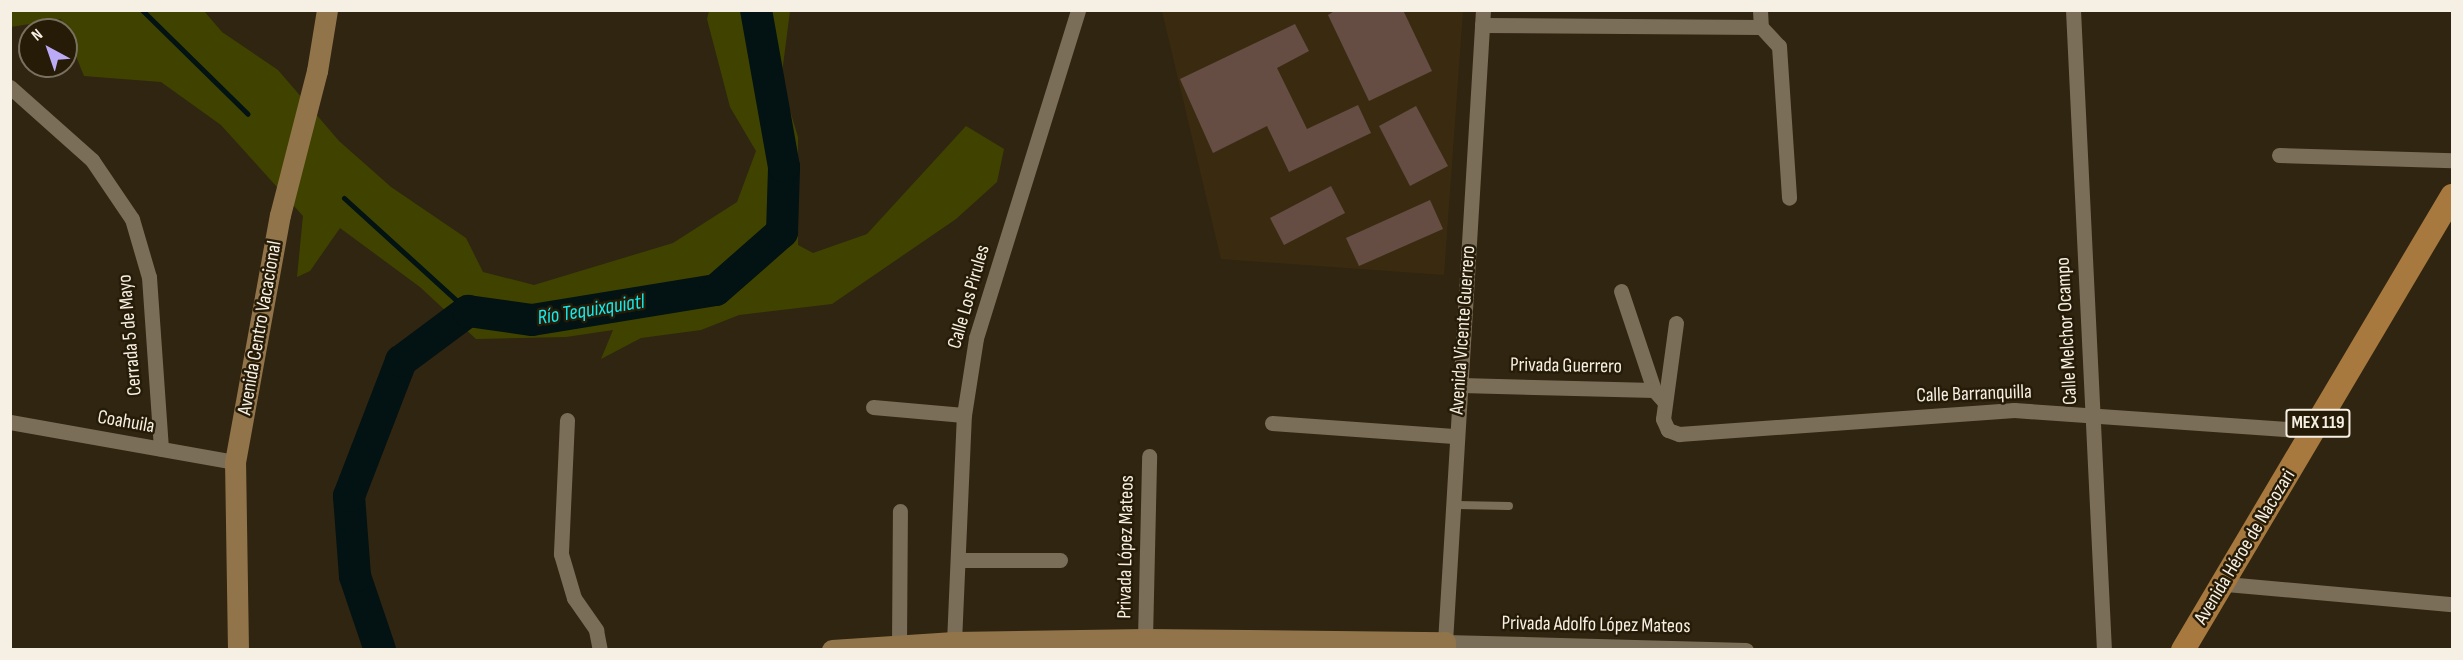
<!DOCTYPE html>
<html>
<head>
<meta charset="utf-8">
<style>
  body { margin:0 }
  #map { position:relative; width:2463px; height:660px; overflow:hidden; background:#302511; font-family:"Sofia Sans Condensed",sans-serif }
  div>[style] { position:absolute }
  [style*='--x'] { left:calc(var(--x)*1px); top:calc(var(--y)*1px); width:calc(var(--w)*1px); rotate:calc(var(--a)*1deg) }
  .built>* { inset:0; background:#3a2b10 }
  .green>* { inset:0; background:#404300 }
  .stream>* { height:5px; margin:-2.5px; padding:0 2.5px; transform-origin:2.5px; border-radius:2.5px; background:#031212 }
  .river>* { height:32px; margin:-16px; padding:0 16px; transform-origin:16px; border-radius:16px; background:#031212 }
  .building>* { inset:0; background:#654d44 }
  .lane>* { height:8px; margin:-4px; padding:0 4px; transform-origin:4px; border-radius:4px; background:#7b6e58 }
  .street>* { height:15px; margin:-7.5px; padding:0 7.5px; transform-origin:7.5px; border-radius:7.5px; background:#7b6e58 }
  .secondary>* { height:21px; margin:-10.5px; padding:0 10.5px; transform-origin:10.5px; border-radius:10.5px; background:#92744b }
  .primary>* { height:24px; margin:-12px; padding:0 12px; transform-origin:12px; border-radius:12px; background:#a8793e }
  span { translate:-50% -50%; white-space:nowrap; text-align:center; line-height:1.15; -webkit-text-stroke:5px #261b07; paint-order:stroke }
  .shield-label span { padding:2px 4px; background:#261b07; border:2px solid; border-radius:4px; -webkit-text-stroke-width:0 }
  .shield-label { font-size:18px; color:#f6efe3; font-weight:700 }
  .street-label { font-size:20px; color:#f6efe3 }
  .water-label { font-size:21px; color:#11edef; font-style:italic }
  .frame { position:absolute; inset:0; border:12px solid #f6efe3; pointer-events:none }
  .north { position:absolute; left:18px; top:18px; width:60px; height:60px; box-sizing:border-box; background:#261b07; border:2px solid #79705f; border-radius:50%; rotate:320deg; font-size:16px; font-weight:700; line-height:24px; text-align:center; color:#f6efe3 }
  .north::after { content:''; display:block; margin:auto; width:21px; height:27px; background:#bbaaf6; clip-path:polygon(50% 0,100% 100%,50% 72%,0 100%) }
</style>
</head>
<body>
<div id="map">
  <div class="built">
    <div style="clip-path:polygon(1162px 11px,1463px 11px,1444px 275px,1221px 259px)"></div>
  </div>
  <div class="green">
    <div style="clip-path:polygon(11px 11px,204px 11px,222px 32px,278px 70px,339px 141px,391px 187px,466px 238px,483px 272px,534px 285px,673px 243px,737px 202px,756px 151px,730px 107px,707px 19px,709px 11px,790px 11px,781px 81px,798px 137px,798px 245px,813px 253px,867px 234px,966px 126px,1004px 149px,997px 182px,956px 219px,832px 304px,739px 315px,701px 330px,641px 338px,601px 359px,613px 330px,566px 337px,476px 339px,420px 287px,340px 228px,310px 271px,297px 277px,303px 216px,221px 125px,161px 82px,84px 76px,61px 19px,11px 27px)"></div>
  </div>
  <div class="stream">
    <div style="--x:142;--y:10;--w:148;--a:44.5"></div>
    <div style="--x:344;--y:198;--w:168;--a:42.3"></div>
  </div>
  <div class="river">
    <div style="--x:380;--y:650;--w:78;--a:-108.7"></div>
    <div style="--x:355;--y:576;--w:80;--a:-94.3"></div>
    <div style="--x:349;--y:496;--w:145;--a:-68.9"></div>
    <div style="--x:401;--y:361;--w:84;--a:-36.7"></div>
    <div style="--x:468;--y:311;--w:65;--a:8"></div>
    <div style="--x:532;--y:320;--w:186;--a:-9.3"></div>
    <div style="--x:716;--y:290;--w:88;--a:-41.3"></div>
    <div style="--x:782;--y:232;--w:65;--a:-88.2"></div>
    <div style="--x:784;--y:167;--w:159;--a:-100.1"></div>
  </div>
  <div class="building">
    <div style="clip-path:polygon(1336px 10px,1403px 10px,1432px 71px,1369px 101px,1328px 15px)"></div>
    <div style="clip-path:polygon(1295px 24px,1309px 51px,1277px 68px,1307px 129px,1358px 105px,1371px 133px,1289px 172px,1267px 126px,1213px 153px,1180px 79px)"></div>
    <div style="clip-path:polygon(1416px 106px,1448px 166px,1410px 186px,1379px 126px)"></div>
    <div style="clip-path:polygon(1331px 186px,1345px 213px,1284px 245px,1270px 218px)"></div>
    <div style="clip-path:polygon(1430px 200px,1443px 229px,1359px 266px,1346px 238px)"></div>
  </div>
  <div class="lane">
    <div style="--x:1456;--y:505;--w:53;--a:1.1"></div>
  </div>
  <div class="street">
    <div style="--x:1483;--y:10;--w:633;--a:93.44"></div>
    <div style="--x:1445;--y:642;--w:301;--a:1.5"></div>
    <div style="--x:1760;--y:10;--w:17;--a:87"></div>
    <div style="--x:2073;--y:10;--w:641;--a:87.23"></div>
    <div style="--x:1482;--y:25;--w:279;--a:0.4"></div>
    <div style="--x:1761;--y:27;--w:26;--a:47"></div>
    <div style="--x:1779;--y:46;--w:152;--a:86.2"></div>
    <div style="--x:10;--y:87;--w:110;--a:41.7"></div>
    <div style="--x:92;--y:160;--w:71;--a:55.9"></div>
    <div style="--x:132;--y:219;--w:60;--a:73.7"></div>
    <div style="--x:149;--y:277;--w:172;--a:86"></div>
    <div style="--x:2279;--y:155;--w:173;--a:1.7"></div>
    <div style="--x:1621;--y:291;--w:104;--a:71.6"></div>
    <div style="--x:1676;--y:323;--w:97;--a:97.7"></div>
    <div style="--x:1663;--y:419;--w:12;--a:66"></div>
    <div style="--x:1668;--y:430;--w:12;--a:20"></div>
    <div style="--x:1679;--y:434;--w:336;--a:-4.1"></div>
    <div style="--x:2014;--y:410;--w:300;--a:4"></div>
    <div style="--x:1461;--y:385;--w:193;--a:1.5"></div>
    <div style="--x:1654;--y:390;--w:15;--a:48"></div>
    <div style="--x:873;--y:407;--w:91;--a:5"></div>
    <div style="--x:567;--y:420;--w:134;--a:92.6"></div>
    <div style="--x:561;--y:554;--w:46;--a:73.5"></div>
    <div style="--x:574;--y:598;--w:39;--a:55"></div>
    <div style="--x:596;--y:630;--w:20;--a:79"></div>
    <div style="--x:10;--y:422;--w:229;--a:10.1"></div>
    <div style="--x:1272;--y:423;--w:182;--a:4.1"></div>
    <div style="--x:961;--y:560;--w:99;--a:0"></div>
    <div style="--x:2226;--y:584;--w:227;--a:5.1"></div>
    <div style="--x:1145;--y:639;--w:183;--a:-88.7"></div>
    <div style="--x:899;--y:645;--w:134;--a:-89.6"></div>
    <div style="--x:959;--y:649;--w:9;--a:-126"></div>
    <div style="--x:954;--y:642;--w:227;--a:-87.5"></div>
    <div style="--x:964;--y:415;--w:78;--a:-81.1"></div>
    <div style="--x:976;--y:338;--w:343;--a:-72.7"></div>
  </div>
  <div class="secondary">
    <div style="--x:238;--y:650;--w:188;--a:-90.9"></div>
    <div style="--x:235;--y:462;--w:251;--a:-79.7"></div>
    <div style="--x:280;--y:215;--w:149;--a:-75.6"></div>
    <div style="--x:317;--y:71;--w:62;--a:-80.7"></div>
    <div style="--x:832;--y:650;--w:122;--a:-3.8"></div>
    <div style="--x:954;--y:642;--w:191;--a:-0.9"></div>
    <div style="--x:1145;--y:639;--w:300;--a:0.6"></div>
    <div style="--x:1445;--y:642;--w:8;--a:90"></div>
  </div>
  <div class="primary">
    <div style="--x:2183;--y:650;--w:528;--a:-59.35"></div>
  </div>
  <div class="shield-label">
    <span style="left:2318px;top:423px">MEX 119</span>
  </div>
  <div class="street-label">
    <span style="left:969px;top:297px;rotate:-74deg">Calle Los Pirules</span>
    <span style="left:260px;top:328px;rotate:-80deg">Avenida Centro Vacacional</span>
    <span style="left:1463px;top:330px;rotate:-86deg">Avenida Vicente Guerrero</span>
    <span style="left:2067px;top:331px;rotate:-93deg">Calle Melchor Ocampo</span>
    <span style="left:130px;top:335px;rotate:-95deg">Cerrada 5 de Mayo</span>
    <span style="left:1566px;top:366px;rotate:1deg">Privada Guerrero</span>
    <span style="left:1974px;top:394px;rotate:-2deg">Calle Barranquilla</span>
    <span style="left:126px;top:422px;rotate:10deg">Coahuila</span>
    <span style="left:1126px;top:547px;rotate:-89deg">Privada López Mateos</span>
    <span style="left:2245px;top:547px;rotate:-59deg">Avenida Héroe de Nacozari</span>
    <span style="left:1596px;top:625px;rotate:1deg">Privada Adolfo López Mateos</span>
  </div>
  <div class="water-label">
    <span style="left:591px;top:310px;rotate:-9deg">Río Tequixquiatl</span>
  </div>
  <div class="frame"></div>
  <div class="north">N</div>
</div>
</body>
</html>
